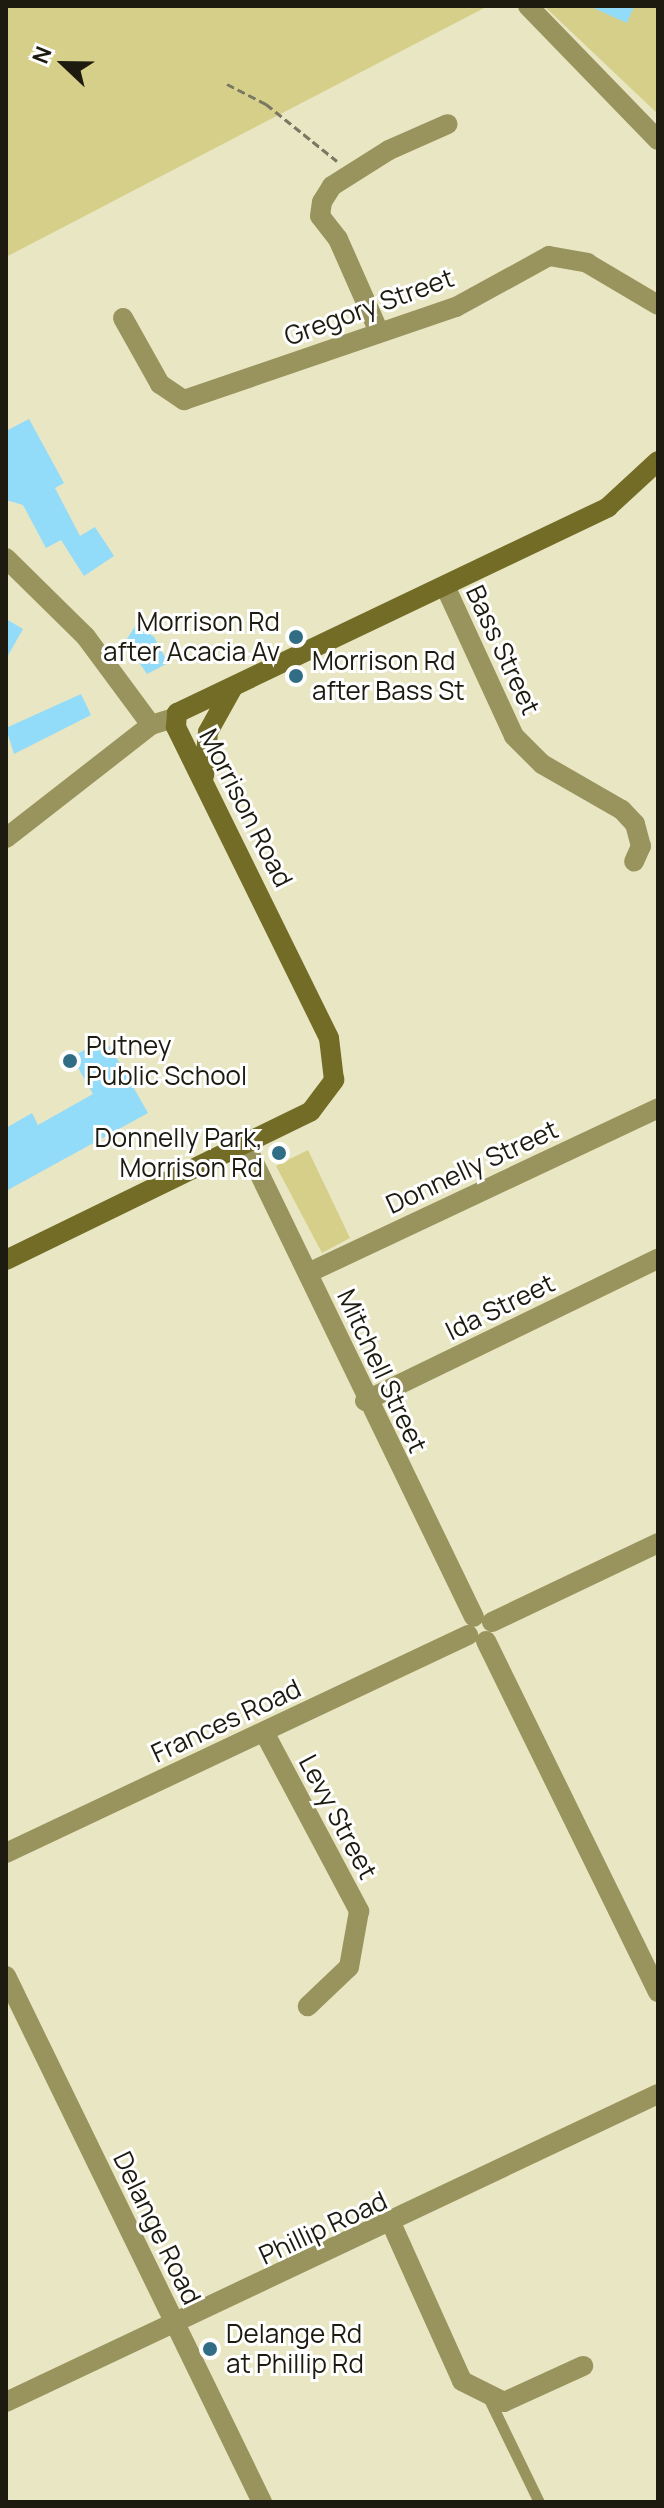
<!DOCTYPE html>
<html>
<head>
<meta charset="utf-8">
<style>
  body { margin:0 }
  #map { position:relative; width:664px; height:2508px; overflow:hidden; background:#e9e6c3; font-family:Manrope,sans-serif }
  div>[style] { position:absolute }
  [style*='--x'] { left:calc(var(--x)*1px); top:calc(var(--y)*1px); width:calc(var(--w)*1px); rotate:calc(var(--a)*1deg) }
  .green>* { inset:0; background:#d6cf8a }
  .building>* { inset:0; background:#92dbf9 }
  .path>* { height:3px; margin-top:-1.5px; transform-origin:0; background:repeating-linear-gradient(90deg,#7b7862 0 8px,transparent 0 12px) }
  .lane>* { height:11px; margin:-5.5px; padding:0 5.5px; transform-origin:5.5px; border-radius:5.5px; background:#99945d }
  .street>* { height:20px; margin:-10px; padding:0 10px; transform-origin:10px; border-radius:10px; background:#99945d }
  .secondary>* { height:20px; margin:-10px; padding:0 10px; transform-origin:10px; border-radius:10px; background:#736c27 }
  .dots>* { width:22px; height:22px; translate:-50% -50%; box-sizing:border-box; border:4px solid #fff; border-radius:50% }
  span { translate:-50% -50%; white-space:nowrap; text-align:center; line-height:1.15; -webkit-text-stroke:6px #fff; paint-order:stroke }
  .street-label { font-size:26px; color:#1d1b0f }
  .poi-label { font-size:26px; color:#1d1b0f }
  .right { translate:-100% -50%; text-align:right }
  .left { translate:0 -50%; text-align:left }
  .frame { position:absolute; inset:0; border:8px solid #1d1b0f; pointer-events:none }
  .north { position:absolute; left:24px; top:24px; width:80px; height:80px; -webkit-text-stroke:6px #fff; paint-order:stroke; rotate:292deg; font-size:22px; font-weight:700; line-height:32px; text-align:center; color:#1d1b0f }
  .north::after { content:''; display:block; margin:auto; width:28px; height:36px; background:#1d1b0f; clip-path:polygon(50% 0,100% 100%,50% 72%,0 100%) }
</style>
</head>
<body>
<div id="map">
  <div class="green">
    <div style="clip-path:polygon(6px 6px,488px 6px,6px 257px)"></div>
    <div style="clip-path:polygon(544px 6px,658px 6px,658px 114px)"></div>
    <div style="clip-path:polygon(308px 1150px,350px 1238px,322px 1253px,276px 1166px)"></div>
  </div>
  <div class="building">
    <div style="clip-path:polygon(589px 6px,634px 6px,627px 23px)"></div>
    <div style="clip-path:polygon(29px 419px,64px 483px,55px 488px,80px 536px,95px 527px,114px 556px,84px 576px,61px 540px,46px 548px,23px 505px,6px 500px,6px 431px)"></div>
    <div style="clip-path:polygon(6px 619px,23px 629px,6px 659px)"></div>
    <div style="clip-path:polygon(136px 625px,154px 637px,168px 663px,147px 674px,125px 642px)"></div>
    <div style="clip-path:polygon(81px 694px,91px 715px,14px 754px,6px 728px)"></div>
    <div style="clip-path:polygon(100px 1041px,105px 1049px,110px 1046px,148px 1113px,6px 1191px,6px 1128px,32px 1113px,38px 1125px,93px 1094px,72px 1057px)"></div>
  </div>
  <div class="path">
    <div style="--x:227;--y:84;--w:44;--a:27.1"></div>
    <div style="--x:266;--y:104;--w:91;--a:38.8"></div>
  </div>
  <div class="lane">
    <div style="--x:487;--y:2395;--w:119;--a:64.1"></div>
  </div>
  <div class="street">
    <div style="--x:528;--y:6;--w:187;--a:45.9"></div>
    <div style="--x:123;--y:318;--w:76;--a:60.7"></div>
    <div style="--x:160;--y:384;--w:29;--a:34"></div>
    <div style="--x:184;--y:400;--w:287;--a:-18.9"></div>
    <div style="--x:456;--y:307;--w:106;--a:-28.7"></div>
    <div style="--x:549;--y:256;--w:39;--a:10"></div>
    <div style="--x:587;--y:263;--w:82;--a:30.6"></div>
    <div style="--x:379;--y:332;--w:102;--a:-113.8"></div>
    <div style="--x:338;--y:239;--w:29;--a:-128"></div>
    <div style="--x:320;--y:216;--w:14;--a:-82"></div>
    <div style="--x:322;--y:202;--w:19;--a:-58"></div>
    <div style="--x:332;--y:186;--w:67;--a:-32.3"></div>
    <div style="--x:389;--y:150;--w:64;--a:-23.8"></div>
    <div style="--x:6;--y:558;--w:112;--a:44.6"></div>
    <div style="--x:86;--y:637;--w:109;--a:53.5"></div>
    <div style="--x:445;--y:586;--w:165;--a:65.3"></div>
    <div style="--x:514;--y:736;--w:40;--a:45"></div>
    <div style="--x:542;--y:764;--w:92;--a:29.9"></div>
    <div style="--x:622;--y:810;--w:19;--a:47"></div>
    <div style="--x:635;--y:824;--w:23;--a:75"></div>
    <div style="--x:641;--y:846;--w:17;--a:114"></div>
    <div style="--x:6;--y:838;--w:184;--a:-37.9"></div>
    <div style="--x:151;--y:725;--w:24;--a:-17"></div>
    <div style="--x:246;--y:1146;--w:523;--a:64.17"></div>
    <div style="--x:308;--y:1273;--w:387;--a:-25.2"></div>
    <div style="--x:365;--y:1401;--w:326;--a:-25.9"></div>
    <div style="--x:492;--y:1622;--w:184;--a:-25.4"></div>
    <div style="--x:486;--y:1641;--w:391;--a:63.9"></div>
    <div style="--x:264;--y:1732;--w:203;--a:62"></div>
    <div style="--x:359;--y:1911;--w:57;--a:100.1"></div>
    <div style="--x:349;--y:1967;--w:57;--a:136.4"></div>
    <div style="--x:6;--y:1853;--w:511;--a:-25.26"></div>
    <div style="--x:6;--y:1976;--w:585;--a:64.05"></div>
    <div style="--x:392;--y:2225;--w:171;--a:65.8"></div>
    <div style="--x:462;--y:2381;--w:47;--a:26.6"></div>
    <div style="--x:504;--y:2402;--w:87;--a:-24.5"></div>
    <div style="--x:6;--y:2402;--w:721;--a:-25.29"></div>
  </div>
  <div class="secondary">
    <div style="--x:204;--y:776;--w:44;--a:-84.8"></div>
    <div style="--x:208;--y:732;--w:51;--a:-60.9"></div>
    <div style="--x:6;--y:1260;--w:339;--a:-26"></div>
    <div style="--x:311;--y:1111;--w:39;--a:-53"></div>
    <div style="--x:334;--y:1080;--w:42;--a:-96.8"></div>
    <div style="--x:329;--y:1038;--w:347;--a:-116.2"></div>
    <div style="--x:176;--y:727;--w:14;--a:-86"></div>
    <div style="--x:177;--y:713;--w:478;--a:-25.5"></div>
    <div style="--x:608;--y:507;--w:68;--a:-42.6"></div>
  </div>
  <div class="dots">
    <div style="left:296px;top:637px;background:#316e85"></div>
    <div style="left:296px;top:676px;background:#316e85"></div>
    <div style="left:70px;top:1061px;background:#316e85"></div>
    <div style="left:279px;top:1153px;background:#316e85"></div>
    <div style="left:210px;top:2349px;background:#316e85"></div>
  </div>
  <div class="street-label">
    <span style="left:369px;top:307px;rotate:-20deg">Gregory Street</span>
    <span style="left:503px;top:650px;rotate:65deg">Bass Street</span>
    <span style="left:246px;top:808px;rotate:63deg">Morrison Road</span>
    <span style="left:472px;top:1167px;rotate:-25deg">Donnelly Street</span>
    <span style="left:500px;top:1307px;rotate:-26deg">Ida Street</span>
    <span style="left:382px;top:1371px;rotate:65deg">Mitchell Street</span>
    <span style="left:226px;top:1721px;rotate:-25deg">Frances Road</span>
    <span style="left:338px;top:1817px;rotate:62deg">Levy Street</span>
    <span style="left:157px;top:2228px;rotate:64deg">Delange Road</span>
    <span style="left:323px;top:2228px;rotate:-25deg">Phillip Road</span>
  </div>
  <div class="poi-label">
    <span class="right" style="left:280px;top:637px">Morrison Rd<br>after Acacia Av</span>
    <span class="left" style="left:312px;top:676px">Morrison Rd<br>after Bass St</span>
    <span class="left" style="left:86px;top:1061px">Putney<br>Public School</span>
    <span class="right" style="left:263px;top:1153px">Donnelly Park,<br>Morrison Rd</span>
    <span class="left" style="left:226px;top:2349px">Delange Rd<br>at Phillip Rd</span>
  </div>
  <div class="frame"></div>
  <div class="north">N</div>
</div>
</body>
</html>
